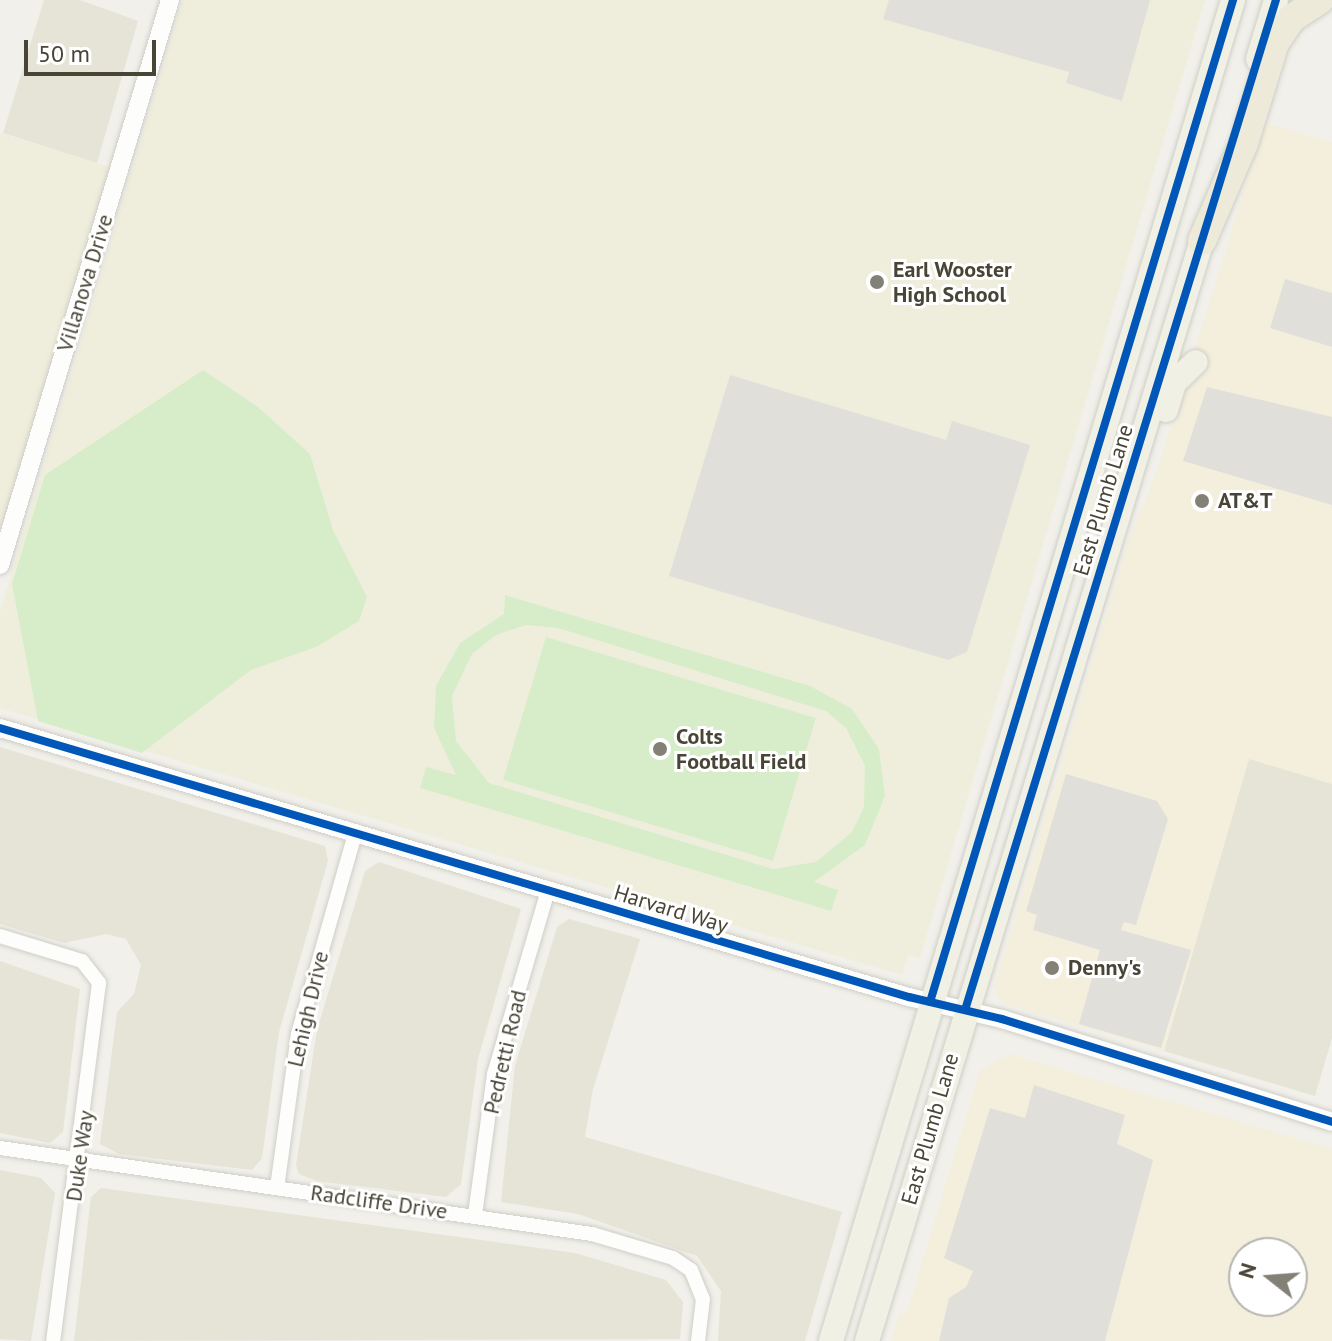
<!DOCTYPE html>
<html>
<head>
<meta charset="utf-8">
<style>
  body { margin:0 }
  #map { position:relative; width:1332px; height:1341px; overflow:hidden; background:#f1f0ea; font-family:"PT Sans",sans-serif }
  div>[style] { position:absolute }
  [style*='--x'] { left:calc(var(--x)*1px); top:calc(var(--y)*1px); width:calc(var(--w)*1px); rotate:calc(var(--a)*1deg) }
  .residential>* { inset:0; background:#e5e4d7 }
  .commercial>* { inset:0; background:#f4efdd }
  .education>* { inset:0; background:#efeedc }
  .green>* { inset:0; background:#d7edca }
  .parking>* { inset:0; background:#e0dfda }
  .roads { filter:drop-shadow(0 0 2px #cfcec8) drop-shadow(0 0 2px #cfcec8) }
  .minor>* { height:14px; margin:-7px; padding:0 7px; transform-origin:7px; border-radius:7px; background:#fdfdfc }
  .tertiary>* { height:18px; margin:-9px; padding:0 9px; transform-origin:9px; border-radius:9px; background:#fdfdfc }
  .primary>* { height:24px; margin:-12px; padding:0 12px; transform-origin:12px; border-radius:12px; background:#f1f0e4 }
  .motorway>* { height:28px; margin:-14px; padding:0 14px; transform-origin:14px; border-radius:14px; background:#edead9 }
  .cycleway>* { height:8px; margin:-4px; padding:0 4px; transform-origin:4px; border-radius:4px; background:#0057b8 }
  .dots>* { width:22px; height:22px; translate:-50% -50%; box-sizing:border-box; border:4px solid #fff; border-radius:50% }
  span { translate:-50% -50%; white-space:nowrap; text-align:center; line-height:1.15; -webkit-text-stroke:6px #fff; paint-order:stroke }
  .poi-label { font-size:22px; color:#484536; font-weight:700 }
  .left { translate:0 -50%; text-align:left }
  .street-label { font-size:22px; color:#484536 }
  .north { position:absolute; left:1228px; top:1237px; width:80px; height:80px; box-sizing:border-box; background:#fff; border:2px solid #b6b5af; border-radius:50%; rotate:287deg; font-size:22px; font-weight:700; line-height:32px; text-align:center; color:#484536 }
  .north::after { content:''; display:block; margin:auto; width:28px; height:36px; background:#838175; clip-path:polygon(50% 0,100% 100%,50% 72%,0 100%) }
  .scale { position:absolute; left:24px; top:40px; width:132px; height:36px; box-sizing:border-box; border:4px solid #484536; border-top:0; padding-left:10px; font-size:24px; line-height:28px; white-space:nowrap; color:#484536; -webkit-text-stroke:6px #fff; paint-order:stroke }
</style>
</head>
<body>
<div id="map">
  <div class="residential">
    <div style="clip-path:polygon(44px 0,80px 0,138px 21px,97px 163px,3px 133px)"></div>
    <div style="clip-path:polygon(0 747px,325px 846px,328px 861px,279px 1032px,262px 1158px,252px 1170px,119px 1154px,100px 1144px,117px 1012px,134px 994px,141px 965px,126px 939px,106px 934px,64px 943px,0 924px)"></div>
    <div style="clip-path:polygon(1249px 758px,1332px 784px,1332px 1038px,1315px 1096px,1164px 1051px)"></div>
    <div style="clip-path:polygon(379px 862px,521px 909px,478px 1059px,461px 1184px,446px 1197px,317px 1181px,299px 1174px,296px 1165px,317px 1030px,365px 871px)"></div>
    <div style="clip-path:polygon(569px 919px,640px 939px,593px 1089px,585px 1137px,842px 1212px,805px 1341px,718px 1341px,721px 1291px,697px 1256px,578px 1214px,501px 1202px,515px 1066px,557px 927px)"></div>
    <div style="clip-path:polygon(0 961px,80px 989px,63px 1132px,50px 1143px,0 1133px)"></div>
    <div style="clip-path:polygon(0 1170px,41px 1178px,55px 1193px,31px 1341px,0 1339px)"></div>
    <div style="clip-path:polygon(101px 1188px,575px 1253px,666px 1280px,683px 1302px,680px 1339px,74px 1341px,91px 1197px)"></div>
  </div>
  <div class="commercial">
    <div style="clip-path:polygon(1265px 123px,1332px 142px,1332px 784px,1249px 759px,1164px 1051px,1002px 1003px,994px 988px,1129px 539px,1157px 471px)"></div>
    <div style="clip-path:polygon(evenodd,1009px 1054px,1332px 1149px,1332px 1341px,891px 1341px,899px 1314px,907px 1312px,980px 1071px,1009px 1054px,1244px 1253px,1292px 1253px,1292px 1301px,1244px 1301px,1244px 1253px)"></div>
  </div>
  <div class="education">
    <div style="clip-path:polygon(183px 0,1205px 0,920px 958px,908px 955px,902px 975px,0 708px,0 612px)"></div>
    <div style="clip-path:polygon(0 133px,116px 169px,0 554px)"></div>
  </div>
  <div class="green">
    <div style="clip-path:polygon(203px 370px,258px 407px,310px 454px,333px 530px,367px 597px,359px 621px,316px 647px,251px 670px,142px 753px,38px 721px,12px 584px,45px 475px)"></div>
    <div style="clip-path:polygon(evenodd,505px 595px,810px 686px,852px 709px,879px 749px,885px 796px,865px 845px,814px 882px,838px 890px,831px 911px,420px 788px,426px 767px,456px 775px,434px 728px,436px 686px,460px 643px,504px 614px,505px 595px,526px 625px,558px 628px,826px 711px,846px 728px,865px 766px,864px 807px,852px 832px,816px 862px,773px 869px,489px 783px,456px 741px,452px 696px,472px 654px,496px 635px,526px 625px)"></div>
    <div style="clip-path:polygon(546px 637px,816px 718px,773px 861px,503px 780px)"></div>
  </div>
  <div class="parking">
    <div style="clip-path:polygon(889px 0,1150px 0,1122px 101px,1066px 83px,1069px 72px,883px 19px)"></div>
    <div style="clip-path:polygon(1285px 279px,1332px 293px,1332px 347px,1270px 328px)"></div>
    <div style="clip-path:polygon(730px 375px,946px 440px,952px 421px,1030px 445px,967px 652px,948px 660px,669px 576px)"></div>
    <div style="clip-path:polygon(1207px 387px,1332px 417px,1332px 505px,1183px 461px)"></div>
    <div style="clip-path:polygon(1066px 774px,1157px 801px,1168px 819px,1136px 925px,1124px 922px,1121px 930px,1191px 950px,1161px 1048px,1079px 1024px,1100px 950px,1033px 930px,1037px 915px,1026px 911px)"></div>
    <div style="clip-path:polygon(1034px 1085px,1125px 1115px,1117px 1144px,1153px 1160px,1105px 1341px,939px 1341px,949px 1298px,966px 1287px,973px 1271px,944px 1258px,990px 1108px,1025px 1118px)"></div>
  </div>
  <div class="roads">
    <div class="minor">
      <div style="--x:0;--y:936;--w:86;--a:17"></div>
      <div style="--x:82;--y:961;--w:28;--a:52"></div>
      <div style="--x:99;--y:983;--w:361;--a:97.3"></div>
      <div style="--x:0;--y:1148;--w:598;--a:8.27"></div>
      <div style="--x:592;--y:1234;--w:84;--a:16.5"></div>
      <div style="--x:673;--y:1258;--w:22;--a:34"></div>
      <div style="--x:691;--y:1270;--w:31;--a:68"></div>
      <div style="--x:703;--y:1299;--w:42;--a:96.8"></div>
      <div style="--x:277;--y:1188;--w:155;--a:-82.2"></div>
      <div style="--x:298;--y:1034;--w:208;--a:-74.1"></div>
      <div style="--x:475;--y:1215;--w:142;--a:-82.3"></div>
      <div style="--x:494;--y:1074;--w:191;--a:-73.6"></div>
    </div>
    <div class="tertiary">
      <div style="--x:0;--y:565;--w:590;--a:-73.25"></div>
      <div style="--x:0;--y:728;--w:948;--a:16.49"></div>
      <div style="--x:909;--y:997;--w:96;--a:13.3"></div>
      <div style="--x:1002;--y:1019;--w:346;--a:17.3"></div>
    </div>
    <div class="primary">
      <div style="--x:1258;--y:59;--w:62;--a:-73"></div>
      <div style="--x:1166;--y:410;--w:28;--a:-73"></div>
      <div style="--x:1174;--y:383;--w:30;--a:-44"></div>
      <div style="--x:831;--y:1341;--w:1400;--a:-73.31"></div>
      <div style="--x:867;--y:1341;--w:1168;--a:-73.07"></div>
    </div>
    <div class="motorway">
      <div style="--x:1202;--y:241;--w:107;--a:-66.8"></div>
      <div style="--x:1244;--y:143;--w:105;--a:-72.8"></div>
      <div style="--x:1275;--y:43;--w:30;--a:-56"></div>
      <div style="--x:1292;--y:18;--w:33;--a:-33"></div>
    </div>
  </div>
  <div class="cycleway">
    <div style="--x:0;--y:728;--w:948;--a:16.49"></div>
    <div style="--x:909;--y:997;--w:96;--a:13.3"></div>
    <div style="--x:1002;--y:1019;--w:346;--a:17.3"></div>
    <div style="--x:930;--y:1002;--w:1047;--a:-73.17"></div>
    <div style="--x:965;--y:1010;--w:1057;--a:-72.89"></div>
  </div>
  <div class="dots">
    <div style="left:877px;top:282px;background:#838175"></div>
    <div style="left:1202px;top:501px;background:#838175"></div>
    <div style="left:660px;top:749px;background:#838175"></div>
    <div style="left:1052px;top:968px;background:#838175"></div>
  </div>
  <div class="poi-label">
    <span class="left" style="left:893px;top:282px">Earl Wooster<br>High School</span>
    <span class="left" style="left:1218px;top:501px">AT&amp;T</span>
    <span class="left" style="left:676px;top:749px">Colts<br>Football Field</span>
    <span class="left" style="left:1068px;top:968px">Denny's</span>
  </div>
  <div class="street-label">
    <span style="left:85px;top:283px;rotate:-73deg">Villanova Drive</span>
    <span style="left:1103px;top:500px;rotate:-73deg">East Plumb Lane</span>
    <span style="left:671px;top:909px;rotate:17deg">Harvard Way</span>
    <span style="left:308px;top:1009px;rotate:-77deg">Lehigh Drive</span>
    <span style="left:505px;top:1052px;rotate:-77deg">Pedretti Road</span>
    <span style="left:930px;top:1129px;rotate:-74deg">East Plumb Lane</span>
    <span style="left:80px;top:1156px;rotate:-82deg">Duke Way</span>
    <span style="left:379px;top:1202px;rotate:8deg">Radcliffe Drive</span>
  </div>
  <div class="north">N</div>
  <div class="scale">50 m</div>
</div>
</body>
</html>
